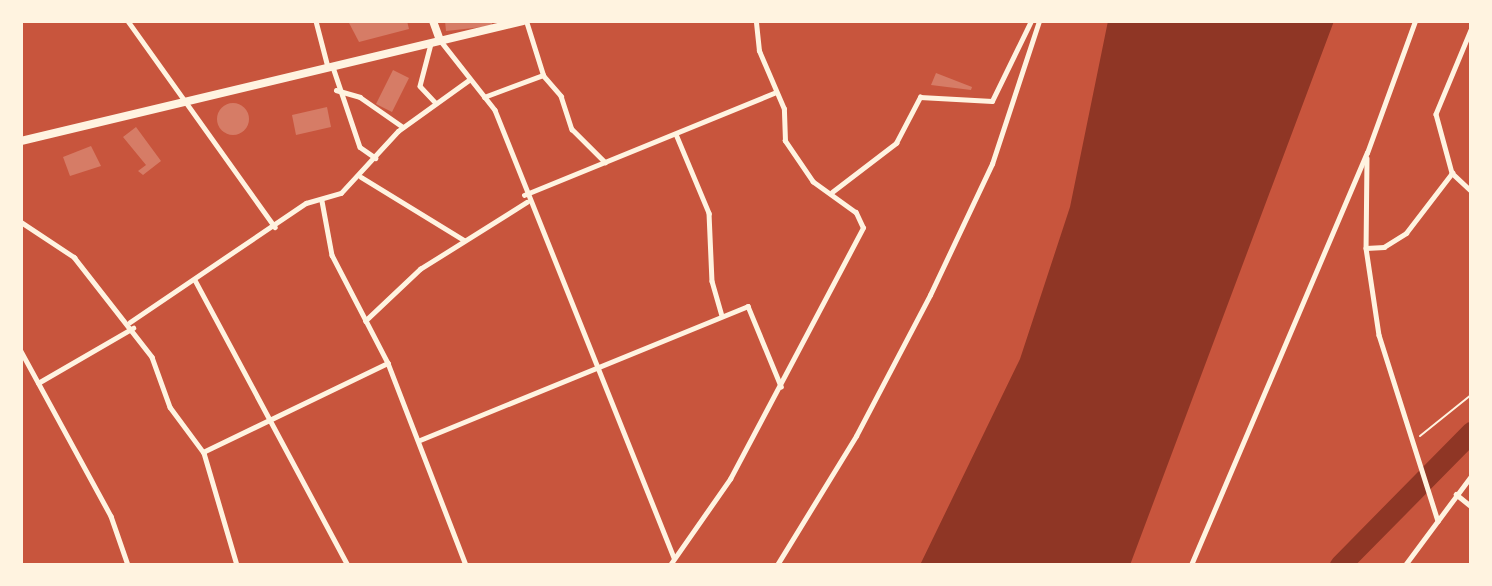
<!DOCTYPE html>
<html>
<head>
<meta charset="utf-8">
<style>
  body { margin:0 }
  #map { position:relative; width:1492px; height:586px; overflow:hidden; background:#c8553d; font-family:"Archivo Narrow",sans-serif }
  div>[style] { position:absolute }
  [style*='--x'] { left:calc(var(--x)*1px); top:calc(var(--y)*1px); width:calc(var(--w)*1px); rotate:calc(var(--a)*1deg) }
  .water>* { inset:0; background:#8f3625 }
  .river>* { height:21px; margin:-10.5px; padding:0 10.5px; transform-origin:10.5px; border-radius:10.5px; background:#8f3625 }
  .building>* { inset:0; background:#d67c66 }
  .round { border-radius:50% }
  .path>* { height:2px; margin:-1px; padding:0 1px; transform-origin:1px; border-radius:1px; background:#fff3e0 }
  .minor>* { height:4.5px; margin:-2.25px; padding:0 2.25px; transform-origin:2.25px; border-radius:2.25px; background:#fff3e0 }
  .primary>* { height:8px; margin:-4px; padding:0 4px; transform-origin:4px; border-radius:4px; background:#fff3e0 }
  .trunk>* { height:8px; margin:-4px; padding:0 4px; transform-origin:4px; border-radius:4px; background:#fff3e0 }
  span { translate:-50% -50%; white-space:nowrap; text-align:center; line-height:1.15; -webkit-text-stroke:7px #fff3e0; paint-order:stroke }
  .frame { position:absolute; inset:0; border:23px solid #fff3e0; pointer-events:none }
</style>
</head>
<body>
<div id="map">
  <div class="water">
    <div style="clip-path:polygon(1108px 21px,1334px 21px,1130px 565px,920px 565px,1020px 359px,1070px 207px)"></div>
  </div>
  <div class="river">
    <div style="--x:1340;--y:565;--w:187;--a:-45.4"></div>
  </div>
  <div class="building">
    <div style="clip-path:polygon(348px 21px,407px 21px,409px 29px,359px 42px)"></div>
    <div style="clip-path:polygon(445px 21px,492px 21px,492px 26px,446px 31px)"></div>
    <div style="clip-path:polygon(393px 70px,409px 78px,392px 112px,376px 104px)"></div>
    <div style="clip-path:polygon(936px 73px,972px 87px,971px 90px,931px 85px)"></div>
    <div class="round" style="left:217px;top:103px;width:32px;height:32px"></div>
    <div style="clip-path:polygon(327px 107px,331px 127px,296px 135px,292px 115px)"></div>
    <div style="clip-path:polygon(136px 127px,161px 161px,143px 175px,138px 171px,146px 165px,123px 137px)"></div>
    <div style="clip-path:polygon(91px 146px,101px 166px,70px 176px,63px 157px)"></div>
  </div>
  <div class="path">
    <div style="--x:1420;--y:436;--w:65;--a:-38.8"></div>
  </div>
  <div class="minor">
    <div style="--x:128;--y:21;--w:253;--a:54.5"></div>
    <div style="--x:316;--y:21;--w:48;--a:75.4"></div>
    <div style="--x:1471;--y:30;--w:91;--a:112.6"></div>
    <div style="--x:1436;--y:114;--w:61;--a:74.8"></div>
    <div style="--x:1452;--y:173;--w:26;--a:43"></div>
    <div style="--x:440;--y:40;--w:89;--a:51.8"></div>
    <div style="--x:495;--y:110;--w:482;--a:68.2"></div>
    <div style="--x:431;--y:44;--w:43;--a:104.7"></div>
    <div style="--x:420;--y:86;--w:22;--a:47"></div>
    <div style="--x:333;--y:67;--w:84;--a:71.4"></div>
    <div style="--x:360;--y:147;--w:19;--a:35"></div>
    <div style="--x:543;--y:75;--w:28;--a:49"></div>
    <div style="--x:561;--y:96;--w:35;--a:72"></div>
    <div style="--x:572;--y:129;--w:47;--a:45"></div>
    <div style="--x:336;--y:90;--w:25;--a:16"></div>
    <div style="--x:360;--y:97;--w:52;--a:34.9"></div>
    <div style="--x:484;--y:97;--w:63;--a:-20.4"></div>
    <div style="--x:543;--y:75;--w:57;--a:-107.5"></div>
    <div style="--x:676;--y:134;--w:86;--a:67.3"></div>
    <div style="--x:709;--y:213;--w:68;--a:87.5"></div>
    <div style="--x:712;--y:281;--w:36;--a:74"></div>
    <div style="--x:1367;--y:158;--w:90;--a:90.6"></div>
    <div style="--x:1366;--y:248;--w:88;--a:81.5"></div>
    <div style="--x:1379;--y:335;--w:195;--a:72.4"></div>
    <div style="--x:361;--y:177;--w:121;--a:31.5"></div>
    <div style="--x:832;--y:192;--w:81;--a:-37.4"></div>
    <div style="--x:896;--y:143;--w:52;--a:-62.4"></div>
    <div style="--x:920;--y:97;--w:72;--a:3.2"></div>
    <div style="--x:992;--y:101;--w:89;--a:-64"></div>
    <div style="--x:524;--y:195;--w:272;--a:-22.2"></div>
    <div style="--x:322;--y:201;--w:55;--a:79.5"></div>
    <div style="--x:332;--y:255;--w:122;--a:62.6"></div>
    <div style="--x:388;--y:363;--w:217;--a:68.9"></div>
    <div style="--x:21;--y:222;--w:64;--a:33.4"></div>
    <div style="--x:74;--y:257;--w:127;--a:52"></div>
    <div style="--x:152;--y:357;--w:53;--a:70.2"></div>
    <div style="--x:170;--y:407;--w:57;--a:53.5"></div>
    <div style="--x:204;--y:453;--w:117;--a:73.6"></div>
    <div style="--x:1366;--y:248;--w:18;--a:-3"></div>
    <div style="--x:1384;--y:247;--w:26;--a:-32"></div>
    <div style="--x:1406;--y:233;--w:76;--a:-52.5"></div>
    <div style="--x:195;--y:280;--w:323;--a:61.8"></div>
    <div style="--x:365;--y:321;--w:76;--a:-43.4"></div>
    <div style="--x:420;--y:269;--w:126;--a:-32.1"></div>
    <div style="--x:130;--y:322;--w:212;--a:-34.1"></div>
    <div style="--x:306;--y:203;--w:36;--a:-16"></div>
    <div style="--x:341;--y:193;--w:84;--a:-47.4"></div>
    <div style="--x:398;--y:131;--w:87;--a:-35.7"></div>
    <div style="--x:21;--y:351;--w:188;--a:61.4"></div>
    <div style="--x:111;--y:516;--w:52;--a:70.9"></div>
    <div style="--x:38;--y:383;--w:110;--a:-30.1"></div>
    <div style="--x:420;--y:440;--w:354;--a:-22.2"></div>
    <div style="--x:748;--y:306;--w:87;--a:67.6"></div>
    <div style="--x:203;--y:452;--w:205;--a:-25.7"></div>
    <div style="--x:1456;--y:494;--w:19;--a:39"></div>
    <div style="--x:670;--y:565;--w:105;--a:-55.1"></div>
    <div style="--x:730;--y:479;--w:284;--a:-62.1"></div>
    <div style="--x:863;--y:228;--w:17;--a:-115"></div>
    <div style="--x:856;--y:213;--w:53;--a:-144.2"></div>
    <div style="--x:813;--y:182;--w:50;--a:-124.3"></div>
    <div style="--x:785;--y:141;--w:32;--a:-92"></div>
    <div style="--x:784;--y:109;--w:63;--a:-113.3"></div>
    <div style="--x:759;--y:51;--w:30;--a:-96"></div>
    <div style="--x:777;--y:565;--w:151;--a:-58.5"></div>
    <div style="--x:856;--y:436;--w:159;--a:-62.3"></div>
    <div style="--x:930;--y:295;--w:145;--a:-64.7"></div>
    <div style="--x:992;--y:164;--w:151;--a:-71.8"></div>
    <div style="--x:1191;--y:565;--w:448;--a:-66.9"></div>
    <div style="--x:1367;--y:153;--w:140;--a:-70"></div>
    <div style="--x:1405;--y:565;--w:111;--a:-53.4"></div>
  </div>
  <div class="primary">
    <div style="--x:433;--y:21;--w:20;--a:70"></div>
  </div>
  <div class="trunk">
    <div style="--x:21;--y:141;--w:516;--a:-13.44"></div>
  </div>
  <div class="frame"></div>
</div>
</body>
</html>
